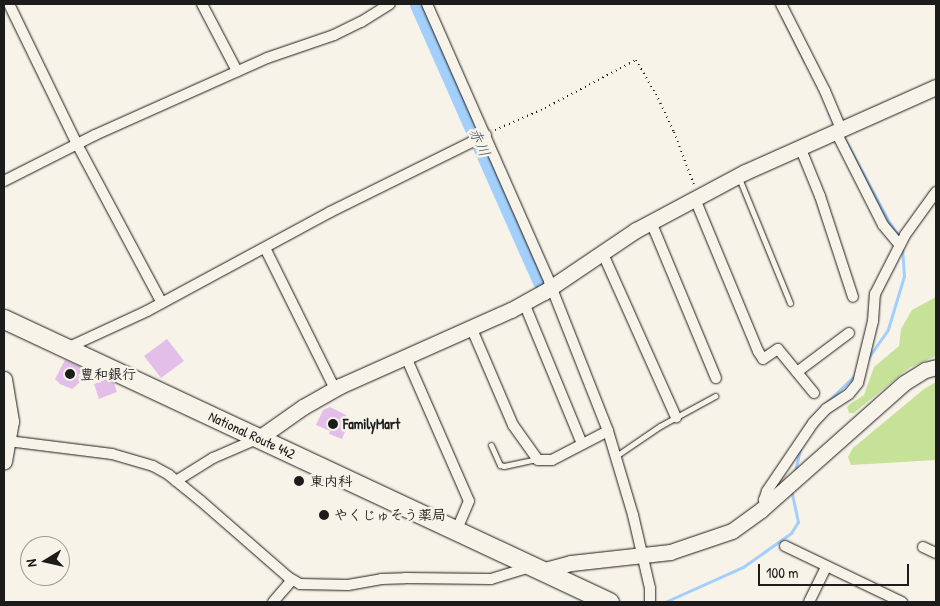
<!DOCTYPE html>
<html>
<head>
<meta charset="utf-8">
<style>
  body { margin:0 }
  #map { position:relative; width:940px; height:606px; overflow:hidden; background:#f7f3e8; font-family:"Patrick Hand","Klee One",sans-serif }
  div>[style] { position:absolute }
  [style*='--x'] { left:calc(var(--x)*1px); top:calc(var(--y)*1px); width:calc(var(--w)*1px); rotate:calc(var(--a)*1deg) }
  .green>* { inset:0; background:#c6e299 }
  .stream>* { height:3px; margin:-1.5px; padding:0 1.5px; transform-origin:1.5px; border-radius:1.5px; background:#a2cffc }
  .river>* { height:19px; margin:-9.5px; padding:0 9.5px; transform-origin:9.5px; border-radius:9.5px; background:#a2cffc }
  .building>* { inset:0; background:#e2bee9 }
  .path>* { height:2px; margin-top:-1px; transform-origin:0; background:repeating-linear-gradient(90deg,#1c1c1c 0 1px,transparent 0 5px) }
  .roads { filter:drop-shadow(0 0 1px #1c1c1c) drop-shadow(0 0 1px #1c1c1c) }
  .lane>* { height:5px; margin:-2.5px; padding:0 2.5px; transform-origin:2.5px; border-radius:2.5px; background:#f7f3e8 }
  .street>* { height:10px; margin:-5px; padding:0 5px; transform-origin:5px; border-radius:5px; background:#f7f3e8 }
  .secondary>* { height:15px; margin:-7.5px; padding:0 7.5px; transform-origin:7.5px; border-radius:7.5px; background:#f7f3e8 }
  .highway>* { height:19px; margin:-9.5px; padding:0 9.5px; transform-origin:9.5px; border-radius:9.5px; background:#f7f3e8 }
  .dots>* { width:14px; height:14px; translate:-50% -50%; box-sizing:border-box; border:2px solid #f7f3e8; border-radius:50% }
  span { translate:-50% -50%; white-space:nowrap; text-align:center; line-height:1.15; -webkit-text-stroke:5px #f7f3e8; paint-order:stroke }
  .poi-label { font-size:14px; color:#1c1c1c; font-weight:700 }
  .left { translate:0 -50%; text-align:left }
  .street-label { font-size:14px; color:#1c1c1c }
  .water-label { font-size:15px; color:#44525f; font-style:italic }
  .frame { position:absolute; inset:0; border:5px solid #1c1c1c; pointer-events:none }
  .north { position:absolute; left:20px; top:536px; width:50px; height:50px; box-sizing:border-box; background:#f7f3e8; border:1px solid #9f9d96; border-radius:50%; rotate:261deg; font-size:14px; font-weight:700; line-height:20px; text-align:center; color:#1c1c1c }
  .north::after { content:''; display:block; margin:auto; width:18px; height:22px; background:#1c1c1c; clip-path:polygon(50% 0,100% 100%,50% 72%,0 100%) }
  .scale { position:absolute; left:758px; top:564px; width:151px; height:22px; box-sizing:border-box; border:2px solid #1c1c1c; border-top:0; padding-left:6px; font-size:15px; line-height:18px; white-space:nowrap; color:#1c1c1c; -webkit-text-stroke:4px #f7f3e8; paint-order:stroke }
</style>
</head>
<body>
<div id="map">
  <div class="green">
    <div style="clip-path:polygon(936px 297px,936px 356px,909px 368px,854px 413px,849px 413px,847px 407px,850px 404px,864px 395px,874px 367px,899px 346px,901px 329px,912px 310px)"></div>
    <div style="clip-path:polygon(936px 382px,936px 460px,851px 465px,848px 457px,853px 448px,924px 389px)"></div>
  </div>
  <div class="stream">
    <div style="--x:783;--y:18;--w:49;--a:63.4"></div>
    <div style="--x:829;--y:113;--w:13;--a:63"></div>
    <div style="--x:845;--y:140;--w:93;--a:61.8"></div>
    <div style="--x:889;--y:222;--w:21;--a:55"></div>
    <div style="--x:868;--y:358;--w:35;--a:-55"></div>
    <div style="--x:888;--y:329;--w:55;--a:-73.2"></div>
    <div style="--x:904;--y:276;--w:28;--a:-94"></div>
    <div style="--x:824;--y:405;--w:46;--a:-44.1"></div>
    <div style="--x:807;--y:423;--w:13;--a:-48"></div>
    <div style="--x:795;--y:472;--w:24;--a:-78"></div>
    <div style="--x:665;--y:602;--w:85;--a:-24.2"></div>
    <div style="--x:743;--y:567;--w:59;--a:-35.3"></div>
    <div style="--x:791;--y:533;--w:13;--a:-58"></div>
    <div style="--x:798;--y:522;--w:33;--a:-102"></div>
  </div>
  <div class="river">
    <div style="--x:419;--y:4;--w:303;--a:66.1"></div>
  </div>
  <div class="building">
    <div style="clip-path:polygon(167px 339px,184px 361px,161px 378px,144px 356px)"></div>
    <div style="clip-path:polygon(65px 360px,85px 369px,79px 383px,72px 389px,60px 384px,55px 379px)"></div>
    <div style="clip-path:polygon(107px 379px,114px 383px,117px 392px,99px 399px,94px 384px)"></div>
    <div style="clip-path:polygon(330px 407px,346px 415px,349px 422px,342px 439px,329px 434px,330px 431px,316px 425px,323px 410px)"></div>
  </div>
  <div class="path">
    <div style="--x:495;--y:130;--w:55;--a:-23.7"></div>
    <div style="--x:545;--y:108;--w:103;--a:-27.8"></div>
    <div style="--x:636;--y:60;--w:39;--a:60"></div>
    <div style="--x:656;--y:94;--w:42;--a:64.7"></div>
    <div style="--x:674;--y:132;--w:57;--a:69.3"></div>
  </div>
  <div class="roads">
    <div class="lane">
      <div style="--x:739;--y:178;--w:135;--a:67.8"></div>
      <div style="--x:491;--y:445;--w:22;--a:66"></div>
      <div style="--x:500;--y:465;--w:4;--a:14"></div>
      <div style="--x:504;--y:466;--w:33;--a:-12"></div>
      <div style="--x:616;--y:456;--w:53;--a:-34.3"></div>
      <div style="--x:660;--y:426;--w:63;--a:-28.6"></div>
    </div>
    <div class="street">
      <div style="--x:9;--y:4;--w:156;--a:64.1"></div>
      <div style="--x:77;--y:144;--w:180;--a:61.9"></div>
      <div style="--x:202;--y:4;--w:76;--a:62.4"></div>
      <div style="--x:427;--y:4;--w:303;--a:66.2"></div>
      <div style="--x:549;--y:281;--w:161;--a:68.5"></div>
      <div style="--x:608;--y:431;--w:88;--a:73.4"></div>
      <div style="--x:633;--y:515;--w:75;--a:76.9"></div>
      <div style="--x:650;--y:588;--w:14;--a:90"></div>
      <div style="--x:781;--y:4;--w:97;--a:63.2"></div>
      <div style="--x:825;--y:91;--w:41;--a:67.2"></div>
      <div style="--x:836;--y:132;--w:104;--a:63.2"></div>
      <div style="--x:883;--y:225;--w:26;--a:50"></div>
      <div style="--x:800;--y:147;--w:53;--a:67.8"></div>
      <div style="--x:820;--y:196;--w:106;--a:71.9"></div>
      <div style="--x:4;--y:181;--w:102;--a:-26.8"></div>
      <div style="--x:95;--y:135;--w:188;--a:-24.1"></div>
      <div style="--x:267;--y:58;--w:71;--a:-18.9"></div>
      <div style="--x:334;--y:35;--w:30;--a:-26"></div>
      <div style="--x:361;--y:22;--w:34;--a:-32"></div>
      <div style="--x:695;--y:199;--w:165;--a:67.5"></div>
      <div style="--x:758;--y:351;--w:9;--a:58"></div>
      <div style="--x:763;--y:359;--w:18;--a:-34"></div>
      <div style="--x:778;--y:349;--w:57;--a:50.7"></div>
      <div style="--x:651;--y:222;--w:169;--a:67.4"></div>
      <div style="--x:265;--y:248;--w:157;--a:63.6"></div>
      <div style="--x:603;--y:254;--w:179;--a:65.9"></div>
      <div style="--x:524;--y:303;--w:152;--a:67.6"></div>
      <div style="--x:471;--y:327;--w:107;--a:66.8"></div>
      <div style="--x:513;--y:425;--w:43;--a:54.5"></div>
      <div style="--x:538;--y:460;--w:14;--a:0"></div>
      <div style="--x:552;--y:460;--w:63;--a:-27.4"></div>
      <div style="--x:67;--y:348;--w:88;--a:-24.8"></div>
      <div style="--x:147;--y:311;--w:208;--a:-28.4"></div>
      <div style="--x:330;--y:212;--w:174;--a:-26.3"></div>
      <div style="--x:406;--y:357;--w:157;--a:66.4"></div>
      <div style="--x:469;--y:501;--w:33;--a:113"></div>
      <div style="--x:797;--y:372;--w:65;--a:-36.9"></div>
      <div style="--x:8;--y:441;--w:105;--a:7.1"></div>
      <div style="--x:112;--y:454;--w:43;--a:16.3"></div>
      <div style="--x:153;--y:466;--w:18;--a:29"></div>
      <div style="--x:169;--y:475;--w:41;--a:39.1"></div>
      <div style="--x:201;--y:501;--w:116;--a:41.1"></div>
      <div style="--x:288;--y:577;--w:14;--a:30"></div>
      <div style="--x:300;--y:584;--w:48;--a:1.2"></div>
      <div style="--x:348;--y:585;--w:34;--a:-10"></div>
      <div style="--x:381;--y:579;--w:24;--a:-2"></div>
      <div style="--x:405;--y:578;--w:86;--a:0.7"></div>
      <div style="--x:491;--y:579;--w:41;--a:-17.1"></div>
      <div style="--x:176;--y:481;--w:44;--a:-31.9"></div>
      <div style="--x:213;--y:458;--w:50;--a:-23.5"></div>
      <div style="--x:767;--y:505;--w:6;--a:-121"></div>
      <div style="--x:764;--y:500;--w:9;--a:-72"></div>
      <div style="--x:767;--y:491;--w:82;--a:-55.9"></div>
      <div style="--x:813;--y:423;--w:19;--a:-47"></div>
      <div style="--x:826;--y:409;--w:27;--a:-33"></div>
      <div style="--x:849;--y:394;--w:14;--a:-51"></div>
      <div style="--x:858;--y:383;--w:64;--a:-76.4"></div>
      <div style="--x:873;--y:321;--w:27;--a:-86"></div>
      <div style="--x:875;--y:294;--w:66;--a:-63"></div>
      <div style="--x:905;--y:235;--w:53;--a:-54.2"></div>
      <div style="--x:785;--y:546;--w:130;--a:25.6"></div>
      <div style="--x:923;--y:547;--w:14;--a:25"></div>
      <div style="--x:273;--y:602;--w:29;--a:-49"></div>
      <div style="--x:809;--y:602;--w:39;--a:-64"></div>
    </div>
    <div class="secondary">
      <div style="--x:4;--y:379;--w:43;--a:80.5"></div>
      <div style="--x:11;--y:421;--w:41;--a:99.9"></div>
      <div style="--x:259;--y:438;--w:54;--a:-35.2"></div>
      <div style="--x:303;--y:407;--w:43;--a:-29.6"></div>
      <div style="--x:340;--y:386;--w:187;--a:-24"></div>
      <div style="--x:511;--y:310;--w:38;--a:-29"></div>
      <div style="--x:544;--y:292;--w:111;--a:-34"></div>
      <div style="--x:636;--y:230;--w:123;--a:-28"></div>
      <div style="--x:745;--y:172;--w:209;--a:-24"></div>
      <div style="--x:541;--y:571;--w:31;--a:-15"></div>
      <div style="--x:571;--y:563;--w:100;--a:-6.3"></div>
      <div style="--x:670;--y:552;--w:65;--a:-18.7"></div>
      <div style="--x:732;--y:531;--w:36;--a:-36"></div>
      <div style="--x:761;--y:510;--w:191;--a:-41.6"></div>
      <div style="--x:904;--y:383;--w:25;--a:-32"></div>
      <div style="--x:925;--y:370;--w:11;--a:-15"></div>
    </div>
    <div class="highway">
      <div style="--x:4;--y:319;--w:668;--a:25.07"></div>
    </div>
  </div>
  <div class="dots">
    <div style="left:70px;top:374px;background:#1c1c1c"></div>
    <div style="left:333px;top:424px;background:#1c1c1c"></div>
    <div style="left:299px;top:481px;background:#1c1c1c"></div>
    <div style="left:324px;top:515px;background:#1c1c1c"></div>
  </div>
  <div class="poi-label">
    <span class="left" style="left:80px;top:374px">豊和銀行</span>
    <span class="left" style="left:343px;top:424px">FamilyMart</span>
    <span class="left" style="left:310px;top:481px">東内科</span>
    <span class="left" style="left:334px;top:515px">やくじゅそう薬局</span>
  </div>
  <div class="street-label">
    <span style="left:252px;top:435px;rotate:25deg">National Route 442</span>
  </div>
  <div class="water-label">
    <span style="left:480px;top:142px;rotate:66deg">赤川</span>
  </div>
  <div class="frame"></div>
  <div class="north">N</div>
  <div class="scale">100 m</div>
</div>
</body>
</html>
